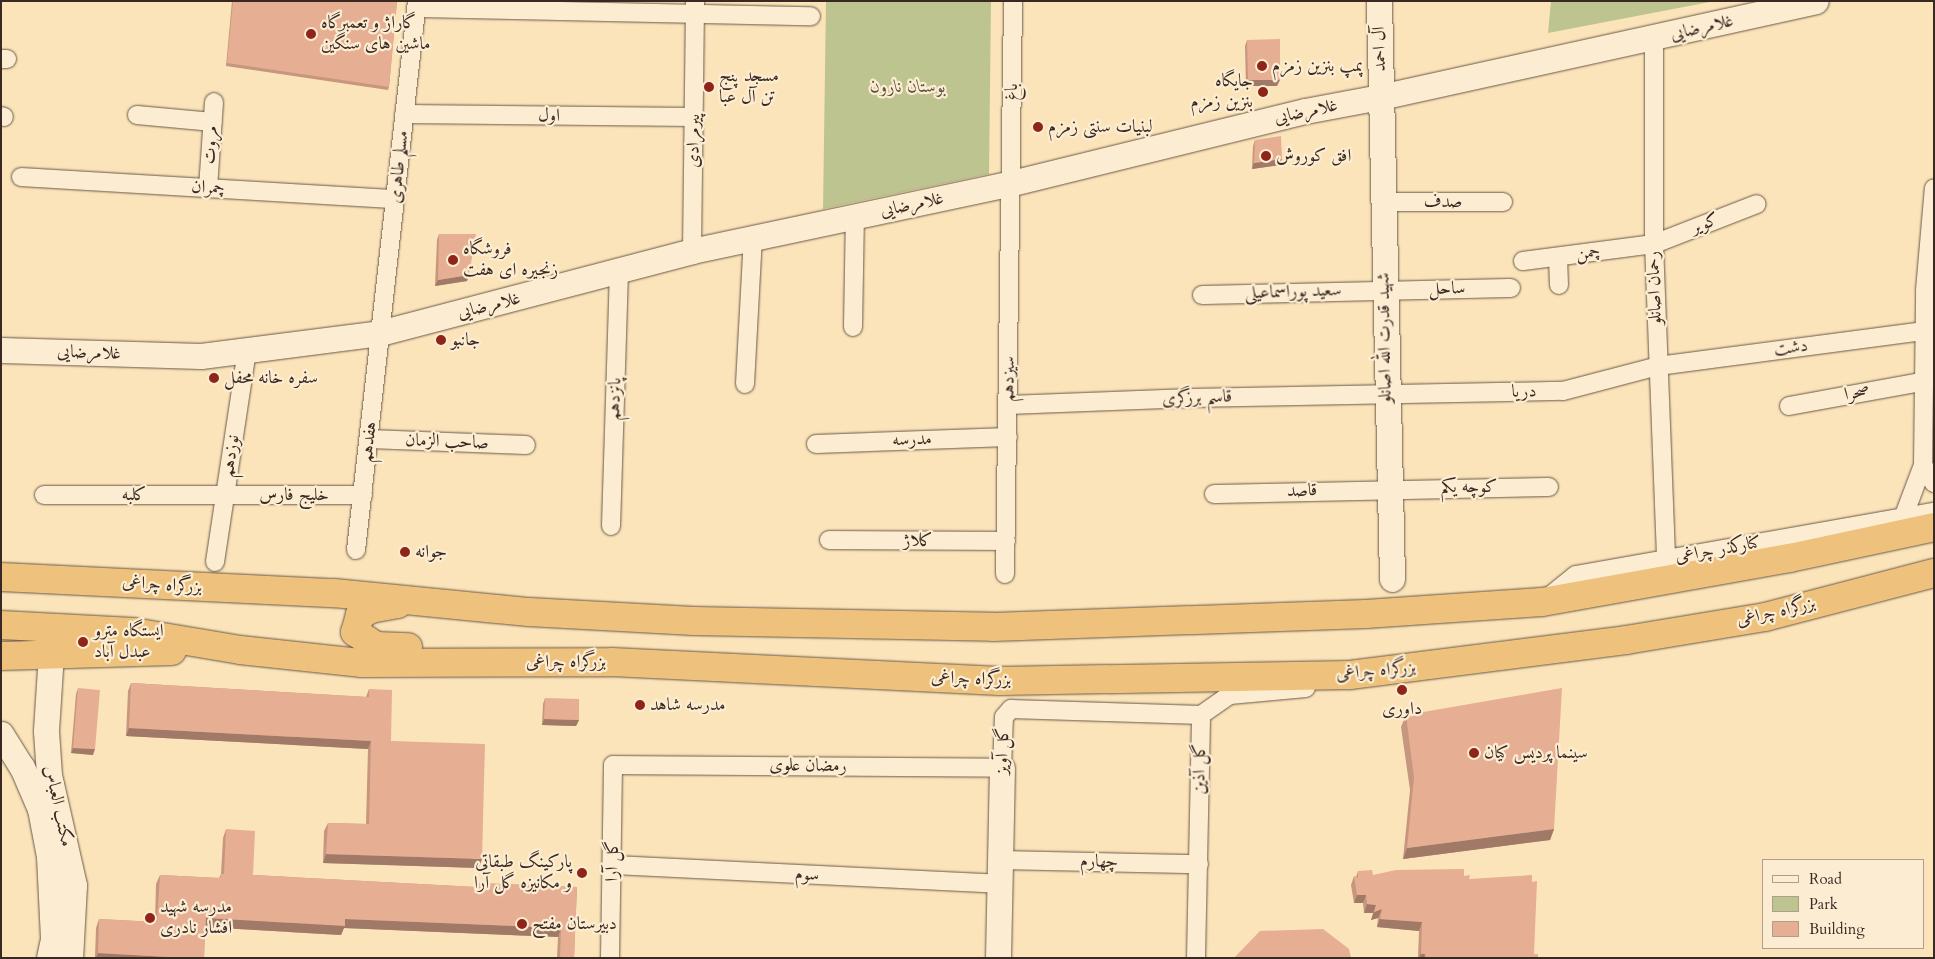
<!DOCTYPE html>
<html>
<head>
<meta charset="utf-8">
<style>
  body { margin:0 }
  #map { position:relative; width:1935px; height:959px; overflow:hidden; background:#fbe4b9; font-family:Cardo,Amiri,serif }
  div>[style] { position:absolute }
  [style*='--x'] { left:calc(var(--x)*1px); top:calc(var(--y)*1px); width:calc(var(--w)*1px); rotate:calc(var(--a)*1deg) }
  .green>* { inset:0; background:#bec490 }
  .roads { filter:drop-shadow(0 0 1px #6a5848) drop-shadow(0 0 1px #6a5848) }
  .street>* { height:18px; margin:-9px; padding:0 9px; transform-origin:9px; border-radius:9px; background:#fcedd2 }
  .secondary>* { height:25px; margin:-12.5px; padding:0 12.5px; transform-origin:12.5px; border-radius:12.5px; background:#fcedd2 }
  .highway>* { height:28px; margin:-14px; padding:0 14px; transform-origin:14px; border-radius:14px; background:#eec27c }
  .wall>* { inset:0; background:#c6967e }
  .shaded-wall>* { inset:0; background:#a17a67 }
  .building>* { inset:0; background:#e6ae93 }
  .dots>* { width:14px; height:14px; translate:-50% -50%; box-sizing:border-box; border:2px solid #fcedd2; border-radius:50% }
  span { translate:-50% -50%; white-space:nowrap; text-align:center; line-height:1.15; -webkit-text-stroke:4.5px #fcedd2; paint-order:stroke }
  .poi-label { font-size:18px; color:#3a2923 }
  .left { translate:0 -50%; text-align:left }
  .right { translate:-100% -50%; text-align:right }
  .street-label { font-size:18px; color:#3a2923 }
  .park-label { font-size:18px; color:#5b503e; font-style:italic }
  .frame { position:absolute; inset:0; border:2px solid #3a2923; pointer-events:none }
  .legend { position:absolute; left:1762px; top:859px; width:162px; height:90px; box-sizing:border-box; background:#fcedd2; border:1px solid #ae9f8c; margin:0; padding:6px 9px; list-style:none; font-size:15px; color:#3a2923 }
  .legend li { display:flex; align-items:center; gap:10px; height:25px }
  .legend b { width:25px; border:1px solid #ae9f8c }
</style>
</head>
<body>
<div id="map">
  <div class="green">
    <div style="clip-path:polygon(826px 1px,991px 1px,989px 174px,823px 209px)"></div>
    <div style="clip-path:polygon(1551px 1px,1715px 1px,1548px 33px)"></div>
  </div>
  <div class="roads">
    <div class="street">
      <div style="--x:416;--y:8;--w:395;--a:1.2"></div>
      <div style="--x:1654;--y:39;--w:205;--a:90"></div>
      <div style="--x:1654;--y:244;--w:314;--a:87.8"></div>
      <div style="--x:1;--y:59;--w:6;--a:0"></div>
      <div style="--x:404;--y:114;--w:290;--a:0.6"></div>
      <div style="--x:137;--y:115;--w:76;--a:5.3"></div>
      <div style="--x:1;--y:116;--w:3;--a:18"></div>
      <div style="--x:21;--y:177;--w:375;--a:3.4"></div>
      <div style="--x:208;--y:188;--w:86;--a:-86"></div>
      <div style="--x:1382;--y:202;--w:121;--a:0"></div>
      <div style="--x:692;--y:251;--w:250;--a:-89.3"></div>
      <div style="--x:1558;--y:257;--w:28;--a:88"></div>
      <div style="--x:1523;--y:261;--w:132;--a:-7.4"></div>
      <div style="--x:1654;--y:244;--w:110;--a:-21.2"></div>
      <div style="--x:1202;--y:295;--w:309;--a:-1.3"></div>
      <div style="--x:853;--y:327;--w:110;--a:-89"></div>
      <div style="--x:745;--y:384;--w:146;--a:-86.9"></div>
      <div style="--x:1008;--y:405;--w:183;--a:-2.2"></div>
      <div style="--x:1191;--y:398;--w:372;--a:-1.1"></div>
      <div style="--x:1563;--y:391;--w:98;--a:-14.7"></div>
      <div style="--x:1658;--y:366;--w:269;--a:-7.5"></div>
      <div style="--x:1789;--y:406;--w:139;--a:-10.3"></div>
      <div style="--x:369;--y:439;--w:157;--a:2.2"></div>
      <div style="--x:816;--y:444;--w:192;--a:-2.1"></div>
      <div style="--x:1923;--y:465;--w:21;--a:59"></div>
      <div style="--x:1214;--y:494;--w:335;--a:-1.2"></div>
      <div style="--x:44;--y:495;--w:319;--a:0"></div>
      <div style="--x:1903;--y:518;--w:57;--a:-69.3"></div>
      <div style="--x:1923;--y:465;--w:175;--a:-89.3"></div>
      <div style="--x:1925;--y:290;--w:102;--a:-85"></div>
      <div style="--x:611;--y:526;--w:254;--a:-88.2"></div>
      <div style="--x:829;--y:540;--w:177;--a:0.3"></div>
      <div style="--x:356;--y:550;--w:552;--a:-83.66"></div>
      <div style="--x:215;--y:562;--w:214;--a:-81.4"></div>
      <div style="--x:1005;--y:574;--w:573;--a:-89.2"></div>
      <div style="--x:1546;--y:599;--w:38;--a:-39"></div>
      <div style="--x:1576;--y:575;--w:364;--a:-10"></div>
      <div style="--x:1201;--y:715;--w:35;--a:-35"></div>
      <div style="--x:1230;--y:695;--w:76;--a:-5.3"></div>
      <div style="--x:1000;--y:860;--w:199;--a:1.2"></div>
      <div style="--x:614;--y:865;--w:385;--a:2.8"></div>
      <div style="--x:610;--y:958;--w:193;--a:-89.1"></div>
      <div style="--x:613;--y:765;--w:389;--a:0.4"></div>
      <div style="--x:1002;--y:768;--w:51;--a:-87.8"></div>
      <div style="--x:1004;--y:717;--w:11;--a:-49"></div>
      <div style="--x:1011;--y:709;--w:190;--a:1.8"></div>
      <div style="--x:1196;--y:958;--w:243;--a:-88.8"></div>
    </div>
    <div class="secondary">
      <div style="--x:1379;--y:1;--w:578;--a:88.71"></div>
      <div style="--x:1;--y:350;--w:200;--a:1.7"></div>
      <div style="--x:201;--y:356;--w:180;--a:-7.3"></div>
      <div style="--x:380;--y:333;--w:323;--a:-14.7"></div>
      <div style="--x:692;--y:251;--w:327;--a:-12"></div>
      <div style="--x:1012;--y:183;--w:302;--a:-13.8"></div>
      <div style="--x:1305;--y:111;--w:76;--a:-10.6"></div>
      <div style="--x:1380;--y:97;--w:446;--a:-12.4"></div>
      <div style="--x:51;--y:653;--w:78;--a:93.7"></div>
      <div style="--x:46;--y:731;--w:44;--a:86.1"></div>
      <div style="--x:49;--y:775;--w:113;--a:77.2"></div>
      <div style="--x:74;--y:885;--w:73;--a:93.1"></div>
      <div style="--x:1;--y:734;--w:39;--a:58"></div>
      <div style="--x:22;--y:767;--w:46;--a:66.8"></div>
      <div style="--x:40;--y:809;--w:48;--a:79.2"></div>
      <div style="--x:49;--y:856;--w:83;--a:87.2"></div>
      <div style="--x:53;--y:939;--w:19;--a:102"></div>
      <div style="--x:998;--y:958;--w:190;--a:-88.8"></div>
    </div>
    <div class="highway">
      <div style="--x:1;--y:577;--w:333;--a:2.8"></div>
      <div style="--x:334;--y:593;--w:196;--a:5.6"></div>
      <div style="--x:529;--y:612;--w:165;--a:3.1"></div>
      <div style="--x:694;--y:621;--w:299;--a:1.1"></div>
      <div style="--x:993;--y:627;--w:373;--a:-2"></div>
      <div style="--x:1366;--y:614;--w:176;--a:-3.9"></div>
      <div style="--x:1542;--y:602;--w:252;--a:-10.1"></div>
      <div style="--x:1790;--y:558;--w:147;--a:-12.1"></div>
      <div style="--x:398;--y:604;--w:27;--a:170"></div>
      <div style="--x:371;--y:609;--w:13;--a:151"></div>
      <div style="--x:360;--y:615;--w:18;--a:106"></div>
      <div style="--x:355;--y:632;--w:25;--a:34"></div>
      <div style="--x:376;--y:646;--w:32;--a:2"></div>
      <div style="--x:1;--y:625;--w:132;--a:3"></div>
      <div style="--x:133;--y:632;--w:109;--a:9.5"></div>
      <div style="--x:240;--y:650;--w:123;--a:6.1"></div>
      <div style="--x:362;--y:663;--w:250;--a:-0.2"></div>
      <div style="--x:612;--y:662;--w:388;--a:2.8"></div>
      <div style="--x:1000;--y:681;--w:350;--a:-1"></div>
      <div style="--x:1350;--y:675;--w:278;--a:-7.2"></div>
      <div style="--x:1626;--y:640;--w:141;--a:-9.4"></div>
      <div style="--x:1765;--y:617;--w:175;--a:-14.6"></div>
      <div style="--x:1;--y:656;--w:171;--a:-1.7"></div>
    </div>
  </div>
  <div class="wall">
    <div style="clip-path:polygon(232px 1px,397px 1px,389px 87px,388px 90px,226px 66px)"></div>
    <div style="clip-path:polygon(1247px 40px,1277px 86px,1246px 86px,1245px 46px)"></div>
    <div style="clip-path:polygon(1255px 140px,1280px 165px,1252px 169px,1253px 146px)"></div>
    <div style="clip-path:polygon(439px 234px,469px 275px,467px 281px,435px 286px,437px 240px)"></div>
    <div style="clip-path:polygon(131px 683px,366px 697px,369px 689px,391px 741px,479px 868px,323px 863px,324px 831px,328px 823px,366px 824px,368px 749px,126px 736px,128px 691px)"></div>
    <div style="clip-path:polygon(78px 688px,93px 755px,71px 753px,76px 694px)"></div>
    <div style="clip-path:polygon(545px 698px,579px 720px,576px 726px,542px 725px,543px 704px)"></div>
    <div style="clip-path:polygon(1406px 715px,1554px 829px,1550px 840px,1403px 859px,1410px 790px,1401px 727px)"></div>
    <div style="clip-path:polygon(226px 829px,253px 875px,475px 887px,477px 883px,577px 887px,574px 958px,557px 958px,558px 937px,344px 928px,341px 935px,205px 927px,204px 958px,95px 958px,96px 928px,99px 919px,155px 922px,156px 884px,160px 875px,219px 878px,221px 874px,223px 838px)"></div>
    <div style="clip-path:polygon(1358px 871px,1373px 875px,1464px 876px,1469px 879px,1532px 882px,1534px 954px,1538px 958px,1418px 958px,1419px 931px,1377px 927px,1378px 918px,1371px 920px,1373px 913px,1364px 913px,1363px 903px,1354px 903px,1351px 885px,1354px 876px,1356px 877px)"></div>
  </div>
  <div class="shaded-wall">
    <div style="clip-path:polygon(1248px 80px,1280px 80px,1277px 86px,1246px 86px)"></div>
    <div style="clip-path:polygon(1282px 159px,1280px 165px,1252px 169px,1254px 163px)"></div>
    <div style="clip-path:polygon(469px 275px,467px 281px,435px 286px,438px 280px)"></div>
    <div style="clip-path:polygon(544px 719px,579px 720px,576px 726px,542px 725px)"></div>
    <div style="clip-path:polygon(129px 728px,371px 741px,368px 749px,126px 736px)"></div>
    <div style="clip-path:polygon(73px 748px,95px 749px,93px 755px,71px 753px)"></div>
    <div style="clip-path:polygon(1554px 829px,1550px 840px,1403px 859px,1407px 848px)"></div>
    <div style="clip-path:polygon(326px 854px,482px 859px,479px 868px,323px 863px)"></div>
    <div style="clip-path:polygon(1357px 895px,1366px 895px,1363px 903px,1354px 903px)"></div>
    <div style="clip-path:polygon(1367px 904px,1376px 905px,1373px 913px,1364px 913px)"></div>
    <div style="clip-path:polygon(1382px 909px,1378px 918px,1371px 920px,1374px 912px)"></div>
    <div style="clip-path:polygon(206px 918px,345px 919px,561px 928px,558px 937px,344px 928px,341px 935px,202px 927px)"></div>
    <div style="clip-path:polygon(1380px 919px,1422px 922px,1419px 931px,1377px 927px)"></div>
    <div style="clip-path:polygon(98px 953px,185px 958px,96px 958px)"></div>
    <div style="clip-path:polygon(1421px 954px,1425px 954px,1424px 958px,1419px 958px)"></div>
  </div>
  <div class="building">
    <div style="clip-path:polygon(233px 1px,397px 1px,389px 87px,227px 63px)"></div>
    <div style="clip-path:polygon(1280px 39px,1280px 80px,1248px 80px,1247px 40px)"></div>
    <div style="clip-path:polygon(1281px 136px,1282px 159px,1254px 163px,1255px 140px)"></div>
    <div style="clip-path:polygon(439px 234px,476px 234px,469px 275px,438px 280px)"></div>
    <div style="clip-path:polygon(131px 683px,369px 697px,369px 689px,392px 690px,391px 741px,485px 744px,482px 859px,326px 854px,328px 823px,369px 824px,371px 741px,129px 728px)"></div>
    <div style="clip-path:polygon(78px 688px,100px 690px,95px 749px,73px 748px)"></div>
    <div style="clip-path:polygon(1562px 688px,1554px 829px,1407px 848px,1414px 778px,1406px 715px)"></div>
    <div style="clip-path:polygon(545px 698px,579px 699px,579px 720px,544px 719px)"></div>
    <div style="clip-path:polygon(226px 829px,255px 831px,253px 875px,477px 887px,477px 883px,577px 887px,574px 958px,560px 958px,561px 928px,345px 919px,345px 926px,206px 918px,204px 958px,185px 958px,98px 953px,99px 919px,157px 922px,160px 875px,220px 878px,221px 874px,224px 874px)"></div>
    <div style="clip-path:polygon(1464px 869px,1464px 876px,1470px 875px,1469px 879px,1532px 875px,1532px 882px,1537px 881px,1534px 954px,1538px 954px,1538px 958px,1426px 958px,1425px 954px,1421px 954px,1422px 922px,1380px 919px,1382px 909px,1374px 912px,1376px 905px,1367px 904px,1366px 895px,1357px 895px,1354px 876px,1358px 878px,1358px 871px,1372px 870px,1373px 875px,1396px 870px)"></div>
    <div style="clip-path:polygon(1323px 929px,1349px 949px,1351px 958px,1234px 958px,1260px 931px)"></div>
  </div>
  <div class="dots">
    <div style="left:311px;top:34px;background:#8f2418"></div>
    <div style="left:1262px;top:66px;background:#8f2418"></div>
    <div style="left:709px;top:87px;background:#8f2418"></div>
    <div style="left:1263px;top:92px;background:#8f2418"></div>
    <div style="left:1038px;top:127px;background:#8f2418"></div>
    <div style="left:1266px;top:156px;background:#8f2418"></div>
    <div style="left:453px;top:260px;background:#8f2418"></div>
    <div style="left:441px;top:340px;background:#8f2418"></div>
    <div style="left:214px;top:378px;background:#8f2418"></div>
    <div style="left:405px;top:552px;background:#8f2418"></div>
    <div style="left:83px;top:642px;background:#8f2418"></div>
    <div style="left:1402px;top:690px;background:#8f2418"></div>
    <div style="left:640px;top:705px;background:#8f2418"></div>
    <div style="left:1474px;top:753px;background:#8f2418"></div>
    <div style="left:582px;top:873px;background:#8f2418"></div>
    <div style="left:150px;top:918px;background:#8f2418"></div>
    <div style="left:522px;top:924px;background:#8f2418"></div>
  </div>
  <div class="poi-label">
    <span class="left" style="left:321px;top:34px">گاراژ و تعمیرگاه<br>ماشین های سنگین</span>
    <span class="left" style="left:1272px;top:66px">پمپ بنزین زمزم</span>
    <span class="left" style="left:719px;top:87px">مسجد پنج<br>تن آل عبا</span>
    <span class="right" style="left:1253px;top:92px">جایگاه<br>بنزین زمزم</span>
    <span class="left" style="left:1048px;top:127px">لبنیات سنتی زمزم</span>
    <span class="left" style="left:1276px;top:156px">افق کوروش</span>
    <span class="left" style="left:463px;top:260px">فروشگاه<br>زنجیره ای هفت</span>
    <span class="left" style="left:451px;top:340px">جانبو</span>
    <span class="left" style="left:224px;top:378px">سفره خانه محفل</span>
    <span class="left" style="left:415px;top:552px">جوانه</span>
    <span class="left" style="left:94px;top:642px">ایستگاه مترو<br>عبدل آباد</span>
    <span class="left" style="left:650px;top:705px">مدرسه شاهد</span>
    <span style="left:1402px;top:709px">داوری</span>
    <span class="left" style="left:1484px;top:753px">سینما پردیس کیان</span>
    <span class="right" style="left:572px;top:873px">پارکینگ طبقاتی<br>و مکانیزه گل آرا</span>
    <span class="left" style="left:160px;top:918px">مدرسه شهید<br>افشار نادری</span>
    <span class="left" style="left:532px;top:924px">دبیرستان مفتح</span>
  </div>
  <div class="street-label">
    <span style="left:1702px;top:28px;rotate:-13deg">غلامرضایی</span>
    <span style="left:1380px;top:49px;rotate:-91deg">آل احمد</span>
    <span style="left:1012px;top:92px;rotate:-90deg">باغ</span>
    <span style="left:1306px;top:112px;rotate:-12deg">غلامرضایی</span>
    <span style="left:549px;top:116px;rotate:1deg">اول</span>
    <span style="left:694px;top:141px;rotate:-89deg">پیرمرادی</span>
    <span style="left:211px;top:145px;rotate:-86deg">مروت</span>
    <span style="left:399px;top:167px;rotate:-84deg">مسلم طاهری</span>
    <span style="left:208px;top:188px;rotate:3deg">چمران</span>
    <span style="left:1443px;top:202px">صدف</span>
    <span style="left:912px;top:205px;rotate:-12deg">غلامرضایی</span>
    <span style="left:1705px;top:224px;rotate:-21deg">کویر</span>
    <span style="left:1588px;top:253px;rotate:-7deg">چمن</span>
    <span style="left:1655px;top:288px;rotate:-92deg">رحمان اصانلو</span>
    <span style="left:1447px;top:289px;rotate:-1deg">ساحل</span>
    <span style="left:1293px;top:292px;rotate:-2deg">سعید پوراسماعیلی</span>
    <span style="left:489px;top:306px;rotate:-14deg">غلامرضایی</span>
    <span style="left:1385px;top:338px;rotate:-91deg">شهید قدرت الله اصانلو</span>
    <span style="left:1791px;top:348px;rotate:-7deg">دشت</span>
    <span style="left:89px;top:353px;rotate:2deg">غلامرضایی</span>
    <span style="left:1009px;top:379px;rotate:-89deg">سیزدهم</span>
    <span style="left:1524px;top:392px;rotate:-1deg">دریا</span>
    <span style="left:1857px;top:393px;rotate:-10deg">صحرا</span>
    <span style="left:1197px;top:398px;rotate:-2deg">قاسم برزگری</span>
    <span style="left:615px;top:399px;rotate:-88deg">پانزدهم</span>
    <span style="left:912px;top:440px;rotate:-2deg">مدرسه</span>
    <span style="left:369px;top:442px;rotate:-84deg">هفدهم</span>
    <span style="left:447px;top:442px;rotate:2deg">صاحب الزمان</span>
    <span style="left:231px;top:456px;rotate:-82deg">نوزدهم</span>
    <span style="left:1469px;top:487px">کوچه یکم</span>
    <span style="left:1302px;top:491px;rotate:-2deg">قاصد</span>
    <span style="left:134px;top:495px">کلبه</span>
    <span style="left:294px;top:495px">خلیج فارس</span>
    <span style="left:918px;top:541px">کلاژ</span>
    <span style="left:1718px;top:550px;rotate:-10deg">کنارکذر چراغی</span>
    <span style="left:162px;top:585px;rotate:4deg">بزرگراه چراغی</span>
    <span style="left:1776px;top:612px;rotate:-13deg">بزرگراه چراغی</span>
    <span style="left:566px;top:662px">بزرگراه چراغی</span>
    <span style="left:1376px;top:671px;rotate:-5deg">بزرگراه چراغی</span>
    <span style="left:971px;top:679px;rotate:2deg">بزرگراه چراغی</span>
    <span style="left:1003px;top:751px;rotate:-88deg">گل آویز</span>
    <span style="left:808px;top:766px;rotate:1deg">رمضان علوی</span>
    <span style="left:1200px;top:769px;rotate:-89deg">گل آذین</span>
    <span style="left:58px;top:806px;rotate:78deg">مکتب العباس</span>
    <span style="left:613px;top:861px;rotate:-89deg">گل آرا</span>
    <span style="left:1099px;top:862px;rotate:1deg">چهارم</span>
    <span style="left:807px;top:875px;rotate:3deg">سوم</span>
  </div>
  <div class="park-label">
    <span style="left:908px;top:87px">بوستان نارون</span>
  </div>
  <div class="frame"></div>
  <ul class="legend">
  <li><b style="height:6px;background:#fcedd2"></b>Road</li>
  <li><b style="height:14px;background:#bec490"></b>Park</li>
  <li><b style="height:14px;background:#e6ae93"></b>Building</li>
  </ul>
</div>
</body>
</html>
